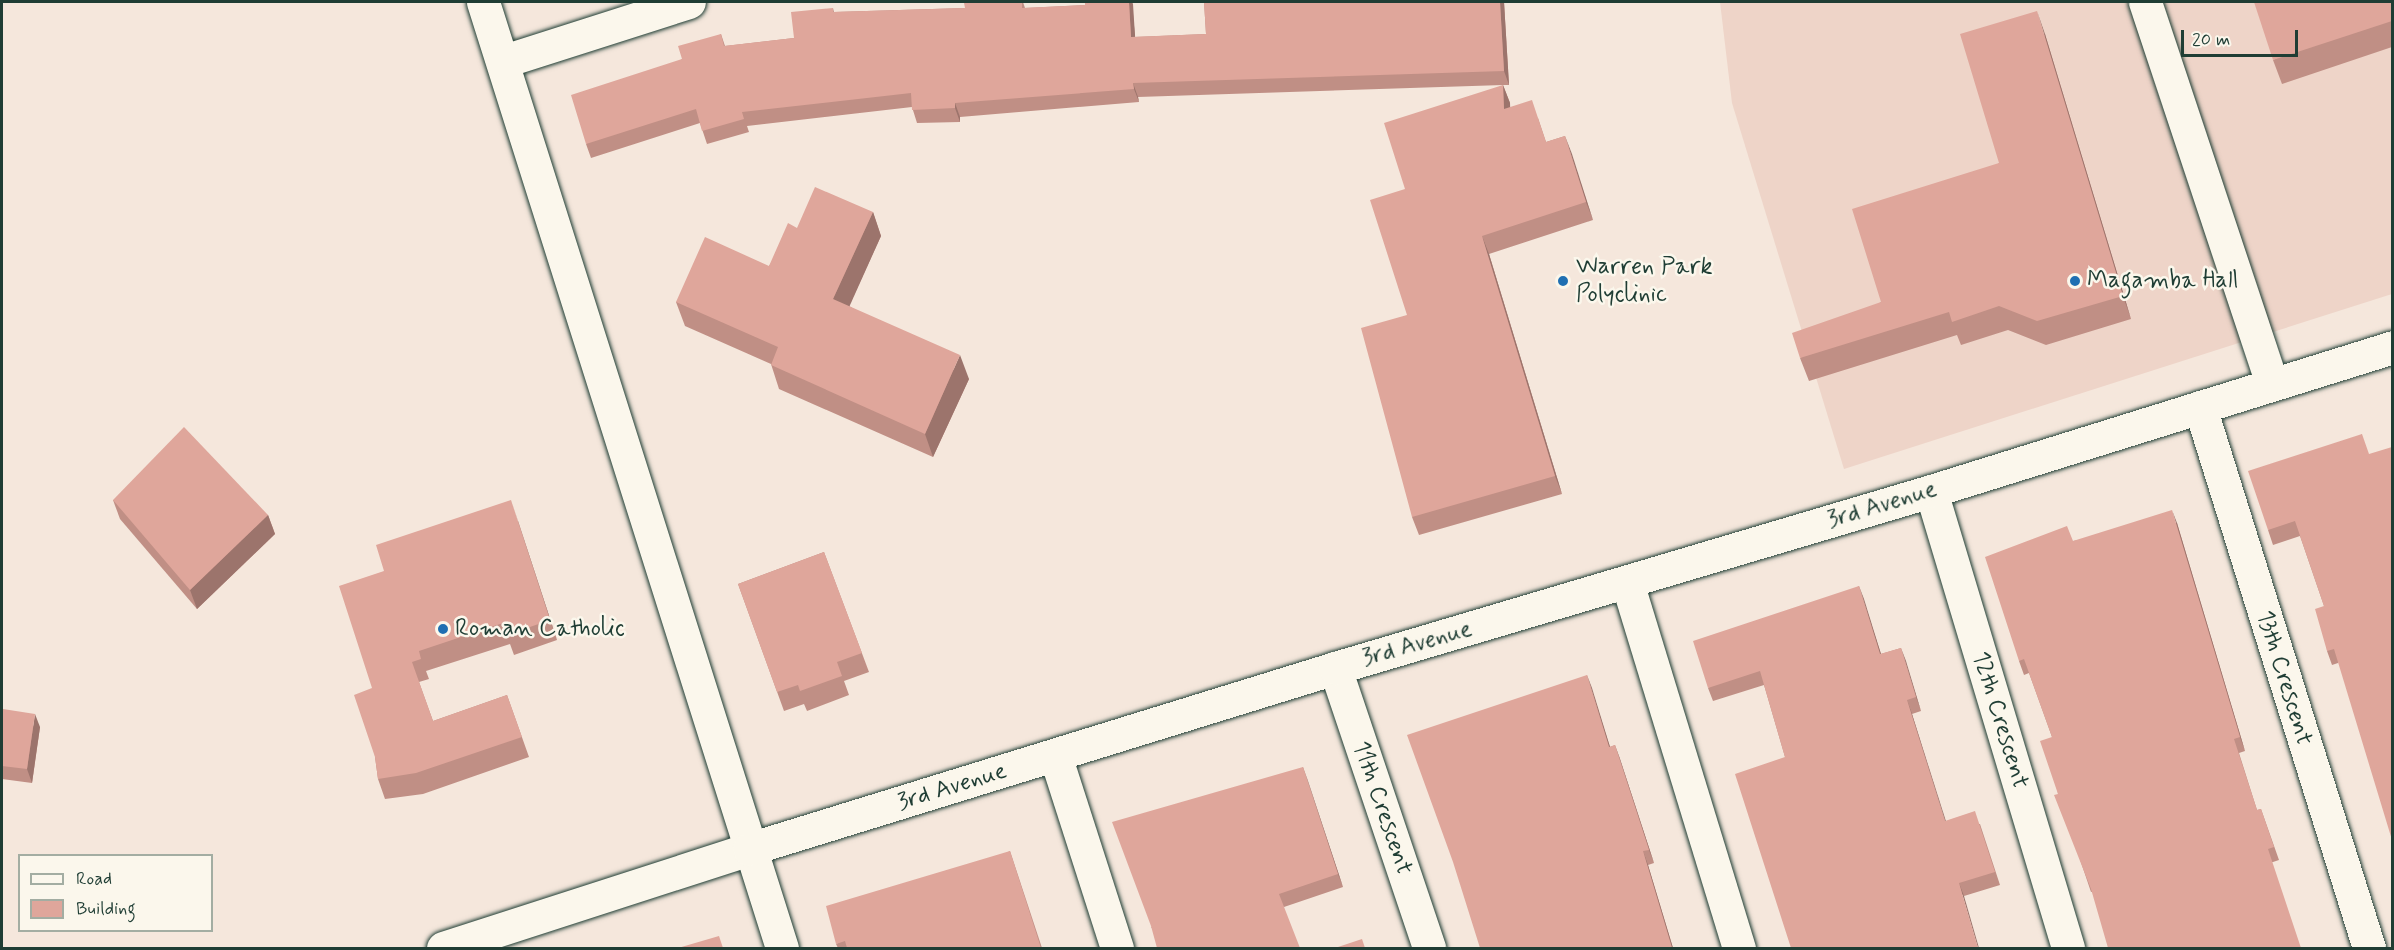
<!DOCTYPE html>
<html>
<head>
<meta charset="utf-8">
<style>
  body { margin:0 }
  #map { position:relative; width:2394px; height:950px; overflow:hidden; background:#f5e7dc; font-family:Mynerve,sans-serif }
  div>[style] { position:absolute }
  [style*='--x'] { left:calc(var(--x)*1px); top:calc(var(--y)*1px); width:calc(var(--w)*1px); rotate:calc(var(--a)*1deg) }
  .built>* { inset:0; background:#eed4c8 }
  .roads { filter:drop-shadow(0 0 2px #1f3d34) drop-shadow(0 0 2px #1f3d34) }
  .minor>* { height:33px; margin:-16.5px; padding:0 16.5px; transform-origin:16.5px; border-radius:16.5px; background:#fbf7ec }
  .wall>* { inset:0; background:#c08f85 }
  .shaded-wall>* { inset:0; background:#9c746c }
  .building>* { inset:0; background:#dfa69b }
  .dots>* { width:16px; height:16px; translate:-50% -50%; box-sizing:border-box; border:3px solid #fbf7ec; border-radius:50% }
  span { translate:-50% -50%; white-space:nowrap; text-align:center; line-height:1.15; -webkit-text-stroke:5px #fbf7ec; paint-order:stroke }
  .poi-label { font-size:24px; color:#1f3d34 }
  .left { translate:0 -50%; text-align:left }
  .street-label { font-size:24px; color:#1f3d34 }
  .frame { position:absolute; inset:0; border:3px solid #1f3d34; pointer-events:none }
  .legend { position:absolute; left:18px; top:854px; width:195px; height:78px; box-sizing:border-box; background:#fbf7ec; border:2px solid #a3ada2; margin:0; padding:8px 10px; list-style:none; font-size:18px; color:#1f3d34 }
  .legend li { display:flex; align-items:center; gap:12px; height:30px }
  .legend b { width:30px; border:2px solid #a3ada2 }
  .scale { position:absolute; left:2181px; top:30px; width:117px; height:27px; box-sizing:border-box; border:3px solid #1f3d34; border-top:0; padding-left:8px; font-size:18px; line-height:21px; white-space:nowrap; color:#1f3d34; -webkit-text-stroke:4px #fbf7ec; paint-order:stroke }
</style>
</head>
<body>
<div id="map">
  <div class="built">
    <div style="clip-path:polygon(1720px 2px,2392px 2px,2392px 294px,1844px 469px,1732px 103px)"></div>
  </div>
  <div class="roads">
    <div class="minor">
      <div style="--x:483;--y:2;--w:992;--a:72.46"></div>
      <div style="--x:2145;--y:2;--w:402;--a:71.6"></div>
      <div style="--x:504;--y:61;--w:194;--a:-17.7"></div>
      <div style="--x:2200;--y:407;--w:567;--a:72.65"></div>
      <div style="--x:1931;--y:491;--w:477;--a:73.3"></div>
      <div style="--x:1627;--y:582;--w:383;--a:73"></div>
      <div style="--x:1335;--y:668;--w:295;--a:71.4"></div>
      <div style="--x:1055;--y:755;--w:203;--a:72.2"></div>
      <div style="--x:443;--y:948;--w:322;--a:-17.9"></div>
      <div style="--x:749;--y:849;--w:613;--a:-17.16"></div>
      <div style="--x:1335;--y:668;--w:622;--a:-16.54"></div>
      <div style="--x:1931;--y:491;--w:483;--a:-17.3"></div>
    </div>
  </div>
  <div class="wall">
    <div style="clip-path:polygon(989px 2px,1023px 2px,1025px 8px,1085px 5px,1085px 2px,1132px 2px,1135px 37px,1206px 34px,1204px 2px,1504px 2px,1509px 85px,1503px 85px,1510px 103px,1510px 107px,1538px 118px,1546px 142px,1565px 136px,1593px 220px,1489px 254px,1562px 494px,1419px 535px,1412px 517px,1407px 315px,1405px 189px,1503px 85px,1138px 97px,1139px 102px,960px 117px,960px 122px,917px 123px,912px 107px,747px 126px,749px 132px,707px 144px,700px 123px,591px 158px,586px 144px,682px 59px,721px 34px,725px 46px,794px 38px,833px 8px,834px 12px,965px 8px)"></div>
    <div style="clip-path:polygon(2392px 2px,2392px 47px,2282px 84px,2273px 60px)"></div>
    <div style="clip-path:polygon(2045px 34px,2131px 319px,2046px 345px,2008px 330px,1961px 345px,1957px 335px,1809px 381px,1800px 358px,1881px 302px,1999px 163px)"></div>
    <div style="clip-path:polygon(873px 212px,881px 236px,849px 306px,969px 379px,933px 457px,779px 389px,771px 364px,685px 326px,676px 302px,769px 266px,797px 228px)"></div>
    <div style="clip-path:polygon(2362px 434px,2338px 663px,2332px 665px,2327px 651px,2324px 606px,2300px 536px,2273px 545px,2268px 530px)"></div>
    <div style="clip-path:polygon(113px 500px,268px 515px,275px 534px,197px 609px,120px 519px)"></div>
    <div style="clip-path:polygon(518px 521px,557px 640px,514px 655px,510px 644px,426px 671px,429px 679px,419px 682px,433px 721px,507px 695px,529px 757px,423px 794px,385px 799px,378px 779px,375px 757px,372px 688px,384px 571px)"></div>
    <div style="clip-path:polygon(2177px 523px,2245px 751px,2239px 753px,2257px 810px,2261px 809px,2279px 860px,2273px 862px,2091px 892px,2058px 794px,2052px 737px,2029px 673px,2024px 675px,2019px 661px,2073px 541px)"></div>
    <div style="clip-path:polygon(824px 552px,869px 672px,844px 681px,849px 695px,807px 711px,804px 704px,784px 711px,738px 584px)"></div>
    <div style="clip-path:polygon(1859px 586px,1881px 654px,1901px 648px,1921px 711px,1912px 714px,1945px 821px,1980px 824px,2000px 885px,1964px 896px,1785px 757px,1764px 685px,1713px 701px,1708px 688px)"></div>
    <div style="clip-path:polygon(1587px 675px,1610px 747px,1615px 745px,1620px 759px,1654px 863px,1648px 865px,1673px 948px,1480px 948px)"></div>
    <div style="clip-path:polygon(2px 720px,40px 727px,32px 783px,2px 779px)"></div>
    <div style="clip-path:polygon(1303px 767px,1343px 887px,1284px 907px,1151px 928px)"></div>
    <div style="clip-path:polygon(1010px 851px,1042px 948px,838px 948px,836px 944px)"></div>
  </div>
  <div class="shaded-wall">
    <div style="clip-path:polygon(1129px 2px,1132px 2px,1133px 4px,1136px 51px,1131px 37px)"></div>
    <div style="clip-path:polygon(1500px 2px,1504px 2px,1509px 85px,1504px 71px)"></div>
    <div style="clip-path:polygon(2037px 11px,2045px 34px,2131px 319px,2123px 296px)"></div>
    <div style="clip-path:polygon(1133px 83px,1138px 97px,1139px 102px,1134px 89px)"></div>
    <div style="clip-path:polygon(1503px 85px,1510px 103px,1511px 127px,1504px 109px)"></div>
    <div style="clip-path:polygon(955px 103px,960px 117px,960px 122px,955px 108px)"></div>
    <div style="clip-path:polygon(1565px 136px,1572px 154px,1593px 220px,1586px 202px)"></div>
    <div style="clip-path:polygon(873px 212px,881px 236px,842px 323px,833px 299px)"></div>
    <div style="clip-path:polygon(1482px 236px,1489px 254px,1562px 494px,1555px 476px)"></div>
    <div style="clip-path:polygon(960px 355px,969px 379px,933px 457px,925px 434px)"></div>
    <div style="clip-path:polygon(511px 500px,518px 521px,557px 640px,550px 620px)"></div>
    <div style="clip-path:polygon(2172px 510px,2177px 523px,2245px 751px,2240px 737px)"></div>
    <div style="clip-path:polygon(268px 515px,275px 534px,197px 609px,190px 590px)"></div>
    <div style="clip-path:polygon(1859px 586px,1864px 599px,1885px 667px,1880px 654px)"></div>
    <div style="clip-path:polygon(1901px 648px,1906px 661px,1921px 711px,1916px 697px)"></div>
    <div style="clip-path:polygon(1587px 675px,1592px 688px,1614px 760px,1609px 747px)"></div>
    <div style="clip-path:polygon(1907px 700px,1912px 714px,1950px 834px,1945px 821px)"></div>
    <div style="clip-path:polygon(35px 714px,40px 727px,32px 783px,27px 769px)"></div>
    <div style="clip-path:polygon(1615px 745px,1620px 759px,1654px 863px,1649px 850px)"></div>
    <div style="clip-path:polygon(1303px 767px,1308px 781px,1343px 887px,1338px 874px)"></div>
    <div style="clip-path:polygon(1643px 851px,1648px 865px,1673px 948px,1672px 948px)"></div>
    <div style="clip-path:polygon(1959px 883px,1964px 896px,1979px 948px,1978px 948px)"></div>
  </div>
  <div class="building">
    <div style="clip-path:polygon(989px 2px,1022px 2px,1022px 8px,1085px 5px,1085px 2px,1129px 2px,1131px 37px,1206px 34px,1204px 2px,1500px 2px,1504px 71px,1133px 83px,1134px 89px,955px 103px,955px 108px,912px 110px,911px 93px,742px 112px,744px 119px,702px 131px,696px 109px,586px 144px,571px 95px,682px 59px,678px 46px,721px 34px,724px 46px,794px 38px,791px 12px,833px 8px,833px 12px,965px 8px,964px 3px)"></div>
    <div style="clip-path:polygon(2254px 2px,2392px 2px,2392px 21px,2273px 60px)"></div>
    <div style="clip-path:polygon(2037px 11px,2123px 296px,2037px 321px,1999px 306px,1952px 322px,1949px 312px,1800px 358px,1792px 333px,1881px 302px,1852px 209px,1999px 163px,1960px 34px)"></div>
    <div style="clip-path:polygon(1503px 85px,1504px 109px,1532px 100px,1546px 142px,1565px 136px,1586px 202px,1482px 236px,1555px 476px,1412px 517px,1361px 328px,1407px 315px,1370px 200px,1405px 189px,1384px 123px)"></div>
    <div style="clip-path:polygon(815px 187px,873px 212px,833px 299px,960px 355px,925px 434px,771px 365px,778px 347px,676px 302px,705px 237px,769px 266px,788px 223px,797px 228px)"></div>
    <div style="clip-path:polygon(184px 427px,268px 515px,190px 590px,113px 500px)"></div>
    <div style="clip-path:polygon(2362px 434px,2369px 454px,2392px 447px,2392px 840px,2334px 649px,2327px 651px,2315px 609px,2324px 606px,2295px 521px,2268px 530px,2248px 471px)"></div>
    <div style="clip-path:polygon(511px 500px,550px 620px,507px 635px,503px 623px,419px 651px,421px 659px,412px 662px,433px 721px,507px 695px,522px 737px,416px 773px,378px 779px,375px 757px,354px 695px,372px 688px,339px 586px,384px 571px,376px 545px)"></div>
    <div style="clip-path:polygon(2172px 510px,2240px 737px,2234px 739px,2257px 810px,2261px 809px,2274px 847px,2268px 849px,2301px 948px,2108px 948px,2091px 889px,2054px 795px,2058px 794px,2040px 741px,2052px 737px,2024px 659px,2019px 661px,1985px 557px,2067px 526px,2073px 541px)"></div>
    <div style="clip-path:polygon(824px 552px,862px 653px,837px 662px,842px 676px,800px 691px,798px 685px,777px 692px,738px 584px)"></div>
    <div style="clip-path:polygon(1859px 586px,1880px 654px,1901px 648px,1916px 697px,1907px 700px,1945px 821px,1975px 811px,1995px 872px,1959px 883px,1978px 948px,1791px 948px,1735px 774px,1785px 757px,1760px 671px,1708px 688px,1693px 641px)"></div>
    <div style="clip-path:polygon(1587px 675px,1609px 747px,1615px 745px,1649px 850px,1643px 851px,1672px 948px,1480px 948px,1453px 862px,1407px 735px)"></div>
    <div style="clip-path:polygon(3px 709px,35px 714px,27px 769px,2px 766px,2px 720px)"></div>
    <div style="clip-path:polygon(1303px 767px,1338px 874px,1279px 894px,1300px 948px,1157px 948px,1151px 926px,1112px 822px)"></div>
    <div style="clip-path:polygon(1010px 851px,1041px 948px,847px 948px,845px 941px,836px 944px,826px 906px)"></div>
    <div style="clip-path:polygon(719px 936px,723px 948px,678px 948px)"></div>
    <div style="clip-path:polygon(1362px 939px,1365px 948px,1335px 948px)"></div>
  </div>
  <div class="dots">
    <div style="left:1563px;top:281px;background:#1f6fb2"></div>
    <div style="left:2075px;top:281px;background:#1f6fb2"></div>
    <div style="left:443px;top:629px;background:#1f6fb2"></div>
  </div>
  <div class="poi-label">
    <span class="left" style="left:1576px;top:281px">Warren Park<br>Polyclinic</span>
    <span class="left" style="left:2087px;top:281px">Magamba Hall</span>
    <span class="left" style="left:455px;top:629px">Roman Catholic</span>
  </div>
  <div class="street-label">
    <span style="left:1882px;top:505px;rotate:-17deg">3rd Avenue</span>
    <span style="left:1417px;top:644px;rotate:-16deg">3rd Avenue</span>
    <span style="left:2284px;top:678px;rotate:73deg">13th Crescent</span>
    <span style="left:2000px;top:720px;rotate:73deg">12th Crescent</span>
    <span style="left:952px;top:787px;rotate:-17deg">3rd Avenue</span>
    <span style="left:1382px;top:808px;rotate:71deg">11th Crescent</span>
  </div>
  <div class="frame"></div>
  <ul class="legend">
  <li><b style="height:8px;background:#fbf7ec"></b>Road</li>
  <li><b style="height:16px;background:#dfa69b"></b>Building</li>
  </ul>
  <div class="scale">20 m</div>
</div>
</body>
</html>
